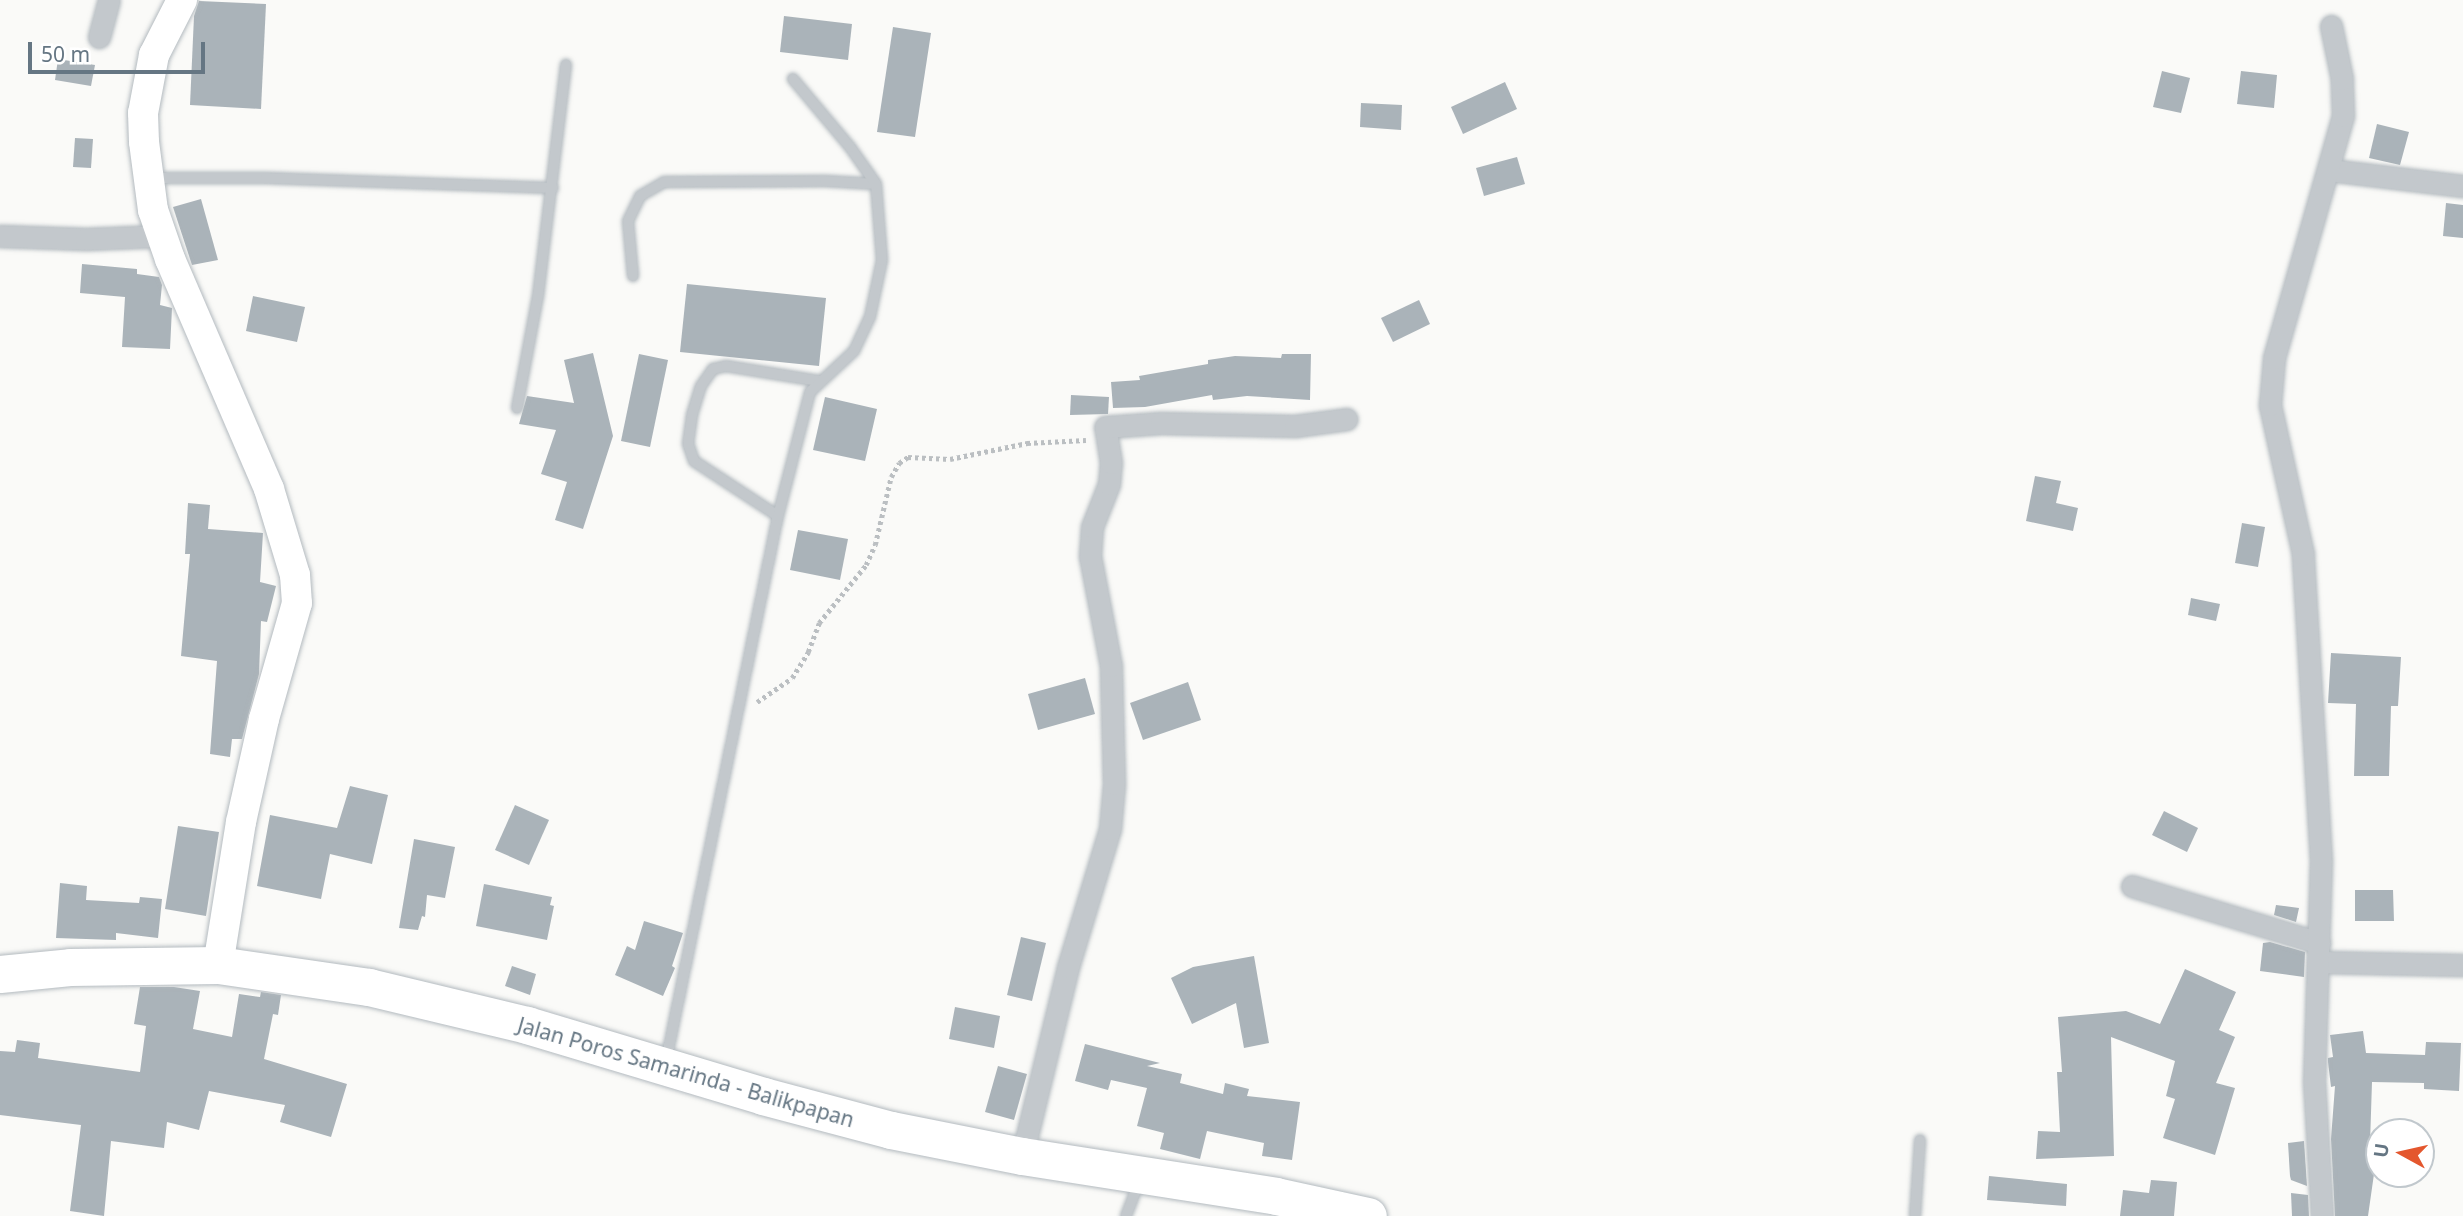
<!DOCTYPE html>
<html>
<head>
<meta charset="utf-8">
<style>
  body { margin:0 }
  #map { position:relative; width:2463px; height:1216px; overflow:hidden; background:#fafaf8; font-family:"Noto Sans",sans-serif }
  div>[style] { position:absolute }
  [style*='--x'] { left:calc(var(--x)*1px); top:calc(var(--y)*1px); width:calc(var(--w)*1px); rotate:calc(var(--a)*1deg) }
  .building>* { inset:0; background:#aab3b9 }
  .path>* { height:4.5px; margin-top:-2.25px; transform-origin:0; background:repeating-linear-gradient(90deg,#bbbfc2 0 3.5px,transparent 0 7px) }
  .roads { filter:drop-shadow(0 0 2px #b3babf) drop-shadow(0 0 2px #b3babf) }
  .lane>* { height:10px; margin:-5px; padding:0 5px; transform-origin:5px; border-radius:5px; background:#c3c8cc }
  .street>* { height:21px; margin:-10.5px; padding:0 10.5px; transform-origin:10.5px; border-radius:10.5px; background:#c3c8cc }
  .secondary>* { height:30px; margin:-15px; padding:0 15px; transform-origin:15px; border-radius:15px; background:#fff }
  .highway>* { height:37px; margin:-18.5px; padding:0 18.5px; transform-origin:18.5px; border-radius:18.5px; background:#fff }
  span { translate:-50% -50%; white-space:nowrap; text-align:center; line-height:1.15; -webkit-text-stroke:7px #fff; paint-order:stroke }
  .street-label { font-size:21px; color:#657683 }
  .north { position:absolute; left:2365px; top:1118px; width:70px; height:70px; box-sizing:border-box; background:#fff; border:2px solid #c1c8cd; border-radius:50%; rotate:278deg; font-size:19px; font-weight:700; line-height:28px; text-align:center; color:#657683 }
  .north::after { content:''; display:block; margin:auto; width:24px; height:32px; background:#e4572e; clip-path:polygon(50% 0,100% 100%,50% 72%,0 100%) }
  .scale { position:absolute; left:28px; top:42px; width:177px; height:32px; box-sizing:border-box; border:4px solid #657683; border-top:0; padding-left:9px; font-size:21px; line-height:24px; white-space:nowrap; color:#657683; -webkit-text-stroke:5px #fff; paint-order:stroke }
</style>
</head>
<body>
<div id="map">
  <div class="building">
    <div style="clip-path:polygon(199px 1px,266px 4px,261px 109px,190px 105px,194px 16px)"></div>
    <div style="clip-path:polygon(784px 16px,852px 24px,848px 60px,780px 52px)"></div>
    <div style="clip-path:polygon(893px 27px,931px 33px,915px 137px,877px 132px)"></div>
    <div style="clip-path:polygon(58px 59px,95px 65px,91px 86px,55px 80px)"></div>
    <div style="clip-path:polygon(2162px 71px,2190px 78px,2181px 113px,2153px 107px)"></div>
    <div style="clip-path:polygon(2241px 71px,2277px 75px,2274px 108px,2237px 104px)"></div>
    <div style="clip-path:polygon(1505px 82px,1517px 109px,1463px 134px,1451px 107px)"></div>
    <div style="clip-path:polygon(1361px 103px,1402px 105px,1401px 130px,1360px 127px)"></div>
    <div style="clip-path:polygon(2377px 124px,2409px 132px,2400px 165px,2369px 158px)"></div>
    <div style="clip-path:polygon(75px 138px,93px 139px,91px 168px,73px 167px)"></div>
    <div style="clip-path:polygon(1517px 157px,1525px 184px,1484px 196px,1476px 168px)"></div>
    <div style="clip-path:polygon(201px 199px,218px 260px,192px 265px,173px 207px)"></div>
    <div style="clip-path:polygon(2446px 203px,2463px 205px,2463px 238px,2443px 236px)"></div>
    <div style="clip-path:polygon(82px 264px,137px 269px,137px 274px,159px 277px,162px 285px,160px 305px,172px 308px,170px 349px,122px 347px,125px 297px,80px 293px)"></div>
    <div style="clip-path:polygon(687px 284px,826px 298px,819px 366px,680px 352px)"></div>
    <div style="clip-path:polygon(253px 296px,305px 307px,297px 342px,246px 331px)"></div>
    <div style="clip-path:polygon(1419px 300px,1430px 324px,1393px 342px,1381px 318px)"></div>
    <div style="clip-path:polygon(593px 353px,613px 436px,583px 529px,555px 520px,567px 482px,541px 474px,556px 430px,519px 424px,527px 396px,574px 403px,564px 360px)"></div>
    <div style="clip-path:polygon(639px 354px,668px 360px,650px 447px,621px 441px)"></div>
    <div style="clip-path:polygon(1282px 354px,1311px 354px,1310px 400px,1247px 396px,1213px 400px,1212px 395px,1145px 407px,1113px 408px,1111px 382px,1140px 380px,1139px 376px,1208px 364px,1208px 360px,1235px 356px,1281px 358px)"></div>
    <div style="clip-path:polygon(1071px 395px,1109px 397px,1108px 414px,1070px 415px)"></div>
    <div style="clip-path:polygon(825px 397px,877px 409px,865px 461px,813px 450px)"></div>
    <div style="clip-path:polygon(2035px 476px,2061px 481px,2056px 503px,2078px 508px,2073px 531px,2026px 521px)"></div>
    <div style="clip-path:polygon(188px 503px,210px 505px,208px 529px,263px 533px,260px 582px,276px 586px,267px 622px,261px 621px,259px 674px,242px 739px,232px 739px,230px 757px,210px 754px,217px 661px,181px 656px,190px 554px,185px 554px)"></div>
    <div style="clip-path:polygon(2242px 523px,2265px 527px,2258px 567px,2235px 563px)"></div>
    <div style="clip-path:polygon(798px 530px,848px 539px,840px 580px,790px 570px)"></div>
    <div style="clip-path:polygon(2191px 598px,2220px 604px,2216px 621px,2188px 615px)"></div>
    <div style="clip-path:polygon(2331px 653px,2401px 657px,2398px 706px,2391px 706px,2389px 776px,2354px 776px,2356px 704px,2328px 703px)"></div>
    <div style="clip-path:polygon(1085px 678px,1095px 714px,1038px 730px,1028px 694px)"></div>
    <div style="clip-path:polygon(1188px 682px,1201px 720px,1143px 740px,1130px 703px)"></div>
    <div style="clip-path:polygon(350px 786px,388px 795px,372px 864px,330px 854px,321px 899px,257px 886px,270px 815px,337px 828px)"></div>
    <div style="clip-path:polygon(515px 805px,549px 820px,529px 865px,495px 850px)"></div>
    <div style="clip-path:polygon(2164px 811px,2198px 828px,2187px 852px,2152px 835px)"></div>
    <div style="clip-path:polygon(178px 826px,219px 832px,206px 916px,165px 909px)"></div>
    <div style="clip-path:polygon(414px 839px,455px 847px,445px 898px,427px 895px,425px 917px,422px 916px,418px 930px,399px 928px)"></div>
    <div style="clip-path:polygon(60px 883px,87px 886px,86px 900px,139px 903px,140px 897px,162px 899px,158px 938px,116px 933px,116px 940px,56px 938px)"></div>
    <div style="clip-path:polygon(484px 884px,552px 897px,550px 905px,554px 906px,547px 940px,476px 926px)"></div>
    <div style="clip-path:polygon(2355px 890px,2393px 890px,2394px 921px,2355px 921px)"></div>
    <div style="clip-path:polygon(2276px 905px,2299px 908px,2296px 922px,2274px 915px)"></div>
    <div style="clip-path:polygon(644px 921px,683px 933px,672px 966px,675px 968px,663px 996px,615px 975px,627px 946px,635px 950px)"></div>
    <div style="clip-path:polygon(1021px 937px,1046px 943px,1032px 1001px,1007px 995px)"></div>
    <div style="clip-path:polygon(2270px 942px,2305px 952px,2304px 977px,2260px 971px,2263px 943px)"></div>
    <div style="clip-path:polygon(1254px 956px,1269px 1043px,1244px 1048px,1236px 1003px,1192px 1024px,1171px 978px,1193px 967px)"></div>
    <div style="clip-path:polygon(512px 966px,536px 974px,530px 995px,505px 986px)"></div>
    <div style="clip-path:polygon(2185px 969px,2236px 992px,2219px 1030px,2235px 1037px,2216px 1083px,2235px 1088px,2215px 1155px,2163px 1138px,2175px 1099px,2166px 1096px,2175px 1061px,2111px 1037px,2114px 1156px,2036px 1159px,2038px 1131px,2060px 1132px,2057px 1072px,2062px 1072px,2058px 1017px,2126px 1011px,2160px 1024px)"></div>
    <div style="clip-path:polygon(140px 987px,174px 987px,200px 991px,193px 1029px,232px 1037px,239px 994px,260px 997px,261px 992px,281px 995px,278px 1015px,273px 1014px,264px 1059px,347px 1084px,331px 1137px,280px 1122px,285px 1105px,209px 1091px,199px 1130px,167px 1122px,164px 1148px,111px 1141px,104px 1216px,70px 1211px,81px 1125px,0 1115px,0 1051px,15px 1052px,17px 1040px,40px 1043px,38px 1058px,140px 1072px,146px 1026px,134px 1024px)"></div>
    <div style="clip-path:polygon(955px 1007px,1000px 1016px,994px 1048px,949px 1039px)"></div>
    <div style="clip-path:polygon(2363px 1031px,2366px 1053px,2425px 1055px,2426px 1042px,2461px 1043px,2459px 1091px,2424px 1089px,2424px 1083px,2372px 1082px,2370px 1144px,2378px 1146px,2368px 1216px,2335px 1216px,2331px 1139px,2335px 1086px,2331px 1087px,2328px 1062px,2328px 1058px,2333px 1057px,2330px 1035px)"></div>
    <div style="clip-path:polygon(1085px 1044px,1160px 1063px,1147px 1066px,1182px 1074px,1180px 1083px,1223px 1094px,1225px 1083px,1249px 1089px,1247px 1096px,1300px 1102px,1292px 1160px,1262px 1156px,1264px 1143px,1207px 1131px,1200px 1159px,1160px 1149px,1164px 1133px,1137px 1126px,1147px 1088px,1111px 1080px,1108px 1090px,1075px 1081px)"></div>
    <div style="clip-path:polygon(998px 1066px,1027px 1074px,1014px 1120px,985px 1112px)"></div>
    <div style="clip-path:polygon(2304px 1141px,2307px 1186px,2291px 1180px,2290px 1176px,2288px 1143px)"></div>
    <div style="clip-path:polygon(1989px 1176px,2067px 1184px,2066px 1206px,1987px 1200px)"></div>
    <div style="clip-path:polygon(2151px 1180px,2177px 1182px,2174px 1216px,2120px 1216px,2123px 1190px,2149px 1193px)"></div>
    <div style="clip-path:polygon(2291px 1193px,2308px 1195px,2309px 1216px,2292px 1216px)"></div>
  </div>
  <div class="path">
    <div style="--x:757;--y:702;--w:42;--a:-34.4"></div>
    <div style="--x:792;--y:678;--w:31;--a:-58"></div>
    <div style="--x:808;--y:652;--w:31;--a:-69"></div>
    <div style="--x:819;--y:623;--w:75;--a:-51"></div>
    <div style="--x:866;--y:565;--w:22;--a:-66"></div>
    <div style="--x:875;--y:545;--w:70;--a:-76.8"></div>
    <div style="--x:891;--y:477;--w:16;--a:-60"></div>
    <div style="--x:899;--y:463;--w:11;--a:-34"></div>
    <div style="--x:908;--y:457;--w:42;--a:2.7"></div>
    <div style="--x:950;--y:459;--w:79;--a:-11.7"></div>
    <div style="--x:1027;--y:443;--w:59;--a:-2.9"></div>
  </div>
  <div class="roads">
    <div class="lane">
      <div style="--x:150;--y:178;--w:116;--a:0"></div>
      <div style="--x:266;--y:178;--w:287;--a:2"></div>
      <div style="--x:633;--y:276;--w:55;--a:-95.2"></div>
      <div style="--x:628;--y:221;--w:28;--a:-64"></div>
      <div style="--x:640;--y:196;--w:28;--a:-30"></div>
      <div style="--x:664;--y:182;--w:161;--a:-0.4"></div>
      <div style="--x:825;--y:181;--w:51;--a:3.4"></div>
      <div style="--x:517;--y:408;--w:114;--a:-79.4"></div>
      <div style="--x:538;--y:296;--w:233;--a:-83.1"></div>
      <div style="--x:778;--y:516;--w:100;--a:-146.8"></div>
      <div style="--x:694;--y:461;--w:18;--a:-109"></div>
      <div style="--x:688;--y:444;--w:29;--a:-82"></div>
      <div style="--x:692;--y:415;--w:30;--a:-73"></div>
      <div style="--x:701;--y:386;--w:21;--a:-55"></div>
      <div style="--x:713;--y:369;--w:13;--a:-13"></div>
      <div style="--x:726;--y:366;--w:94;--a:9.2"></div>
      <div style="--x:666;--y:1061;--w:556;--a:-78.39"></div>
      <div style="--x:778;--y:516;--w:128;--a:-75.5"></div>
      <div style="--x:810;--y:392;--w:60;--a:-43"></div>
      <div style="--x:854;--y:351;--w:38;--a:-65"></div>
      <div style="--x:870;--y:317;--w:58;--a:-78.1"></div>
      <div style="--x:882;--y:260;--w:76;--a:-94.5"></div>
      <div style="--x:876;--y:184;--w:45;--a:-125.1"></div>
      <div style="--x:850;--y:147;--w:89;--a:-130"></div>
      <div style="--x:1126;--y:1216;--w:40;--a:-69"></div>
      <div style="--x:1915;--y:1216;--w:76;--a:-86.2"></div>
    </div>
    <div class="street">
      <div style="--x:99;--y:37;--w:38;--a:-75"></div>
      <div style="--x:2329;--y:170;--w:135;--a:6.8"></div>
      <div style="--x:0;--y:236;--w:86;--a:2"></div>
      <div style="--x:86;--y:239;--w:74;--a:-2.3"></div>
      <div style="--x:2132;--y:886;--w:196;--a:16.9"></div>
      <div style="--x:2319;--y:962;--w:144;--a:1.2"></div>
      <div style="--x:1022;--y:1156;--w:195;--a:-76.3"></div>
      <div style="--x:1068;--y:967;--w:144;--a:-73.1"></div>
      <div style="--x:1110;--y:829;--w:45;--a:-84.9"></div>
      <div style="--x:1114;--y:784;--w:118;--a:-91.5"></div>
      <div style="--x:1111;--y:666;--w:112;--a:-100.8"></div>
      <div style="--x:1090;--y:556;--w:29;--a:-86"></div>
      <div style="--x:1092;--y:527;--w:46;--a:-68.4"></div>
      <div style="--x:1109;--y:484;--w:21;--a:-85"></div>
      <div style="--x:1111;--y:463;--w:36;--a:-99"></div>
      <div style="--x:1105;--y:427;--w:56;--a:-4.1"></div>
      <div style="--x:1161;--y:423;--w:134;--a:1.3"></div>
      <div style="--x:1295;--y:426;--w:52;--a:-7.7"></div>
      <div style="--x:2322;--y:1216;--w:134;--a:-93.4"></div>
      <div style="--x:2314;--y:1082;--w:221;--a:-88.2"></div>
      <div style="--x:2321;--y:861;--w:308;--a:-93.4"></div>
      <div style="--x:2303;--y:554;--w:153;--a:-102.5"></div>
      <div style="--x:2270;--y:405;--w:47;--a:-85.1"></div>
      <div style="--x:2274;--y:358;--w:252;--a:-74.1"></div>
      <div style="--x:2343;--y:116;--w:37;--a:-92"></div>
      <div style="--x:2342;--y:79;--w:54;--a:-101.7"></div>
    </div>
    <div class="secondary">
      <div style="--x:182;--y:0;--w:62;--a:117"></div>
      <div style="--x:154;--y:55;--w:59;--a:100.7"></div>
      <div style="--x:143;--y:113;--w:29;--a:88"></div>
      <div style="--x:144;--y:142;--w:69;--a:82.5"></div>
      <div style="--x:153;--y:210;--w:52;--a:70.9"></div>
      <div style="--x:170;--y:259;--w:250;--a:66.7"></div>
      <div style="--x:269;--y:489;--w:90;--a:73.2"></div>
      <div style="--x:295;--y:575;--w:28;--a:86"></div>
      <div style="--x:297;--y:603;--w:121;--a:105.9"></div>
      <div style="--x:264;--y:719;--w:106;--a:102.6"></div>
      <div style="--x:241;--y:822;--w:145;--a:99.1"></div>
    </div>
    <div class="highway">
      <div style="--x:0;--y:974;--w:70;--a:-5.7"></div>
      <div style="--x:70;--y:967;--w:148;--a:-0.8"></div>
      <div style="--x:218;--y:965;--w:153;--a:8.3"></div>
      <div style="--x:369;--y:987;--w:163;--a:13.5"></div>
      <div style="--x:527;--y:1025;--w:246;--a:16.7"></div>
      <div style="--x:763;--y:1096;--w:132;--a:14.9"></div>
      <div style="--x:891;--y:1130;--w:134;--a:11.2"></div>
      <div style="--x:1022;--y:1156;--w:257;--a:8.9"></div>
      <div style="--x:1276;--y:1196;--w:94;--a:12.3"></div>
    </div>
  </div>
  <div class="street-label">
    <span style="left:686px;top:1072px;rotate:16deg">Jalan Poros Samarinda - Balikpapan</span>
  </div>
  <div class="north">U</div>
  <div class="scale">50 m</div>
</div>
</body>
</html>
